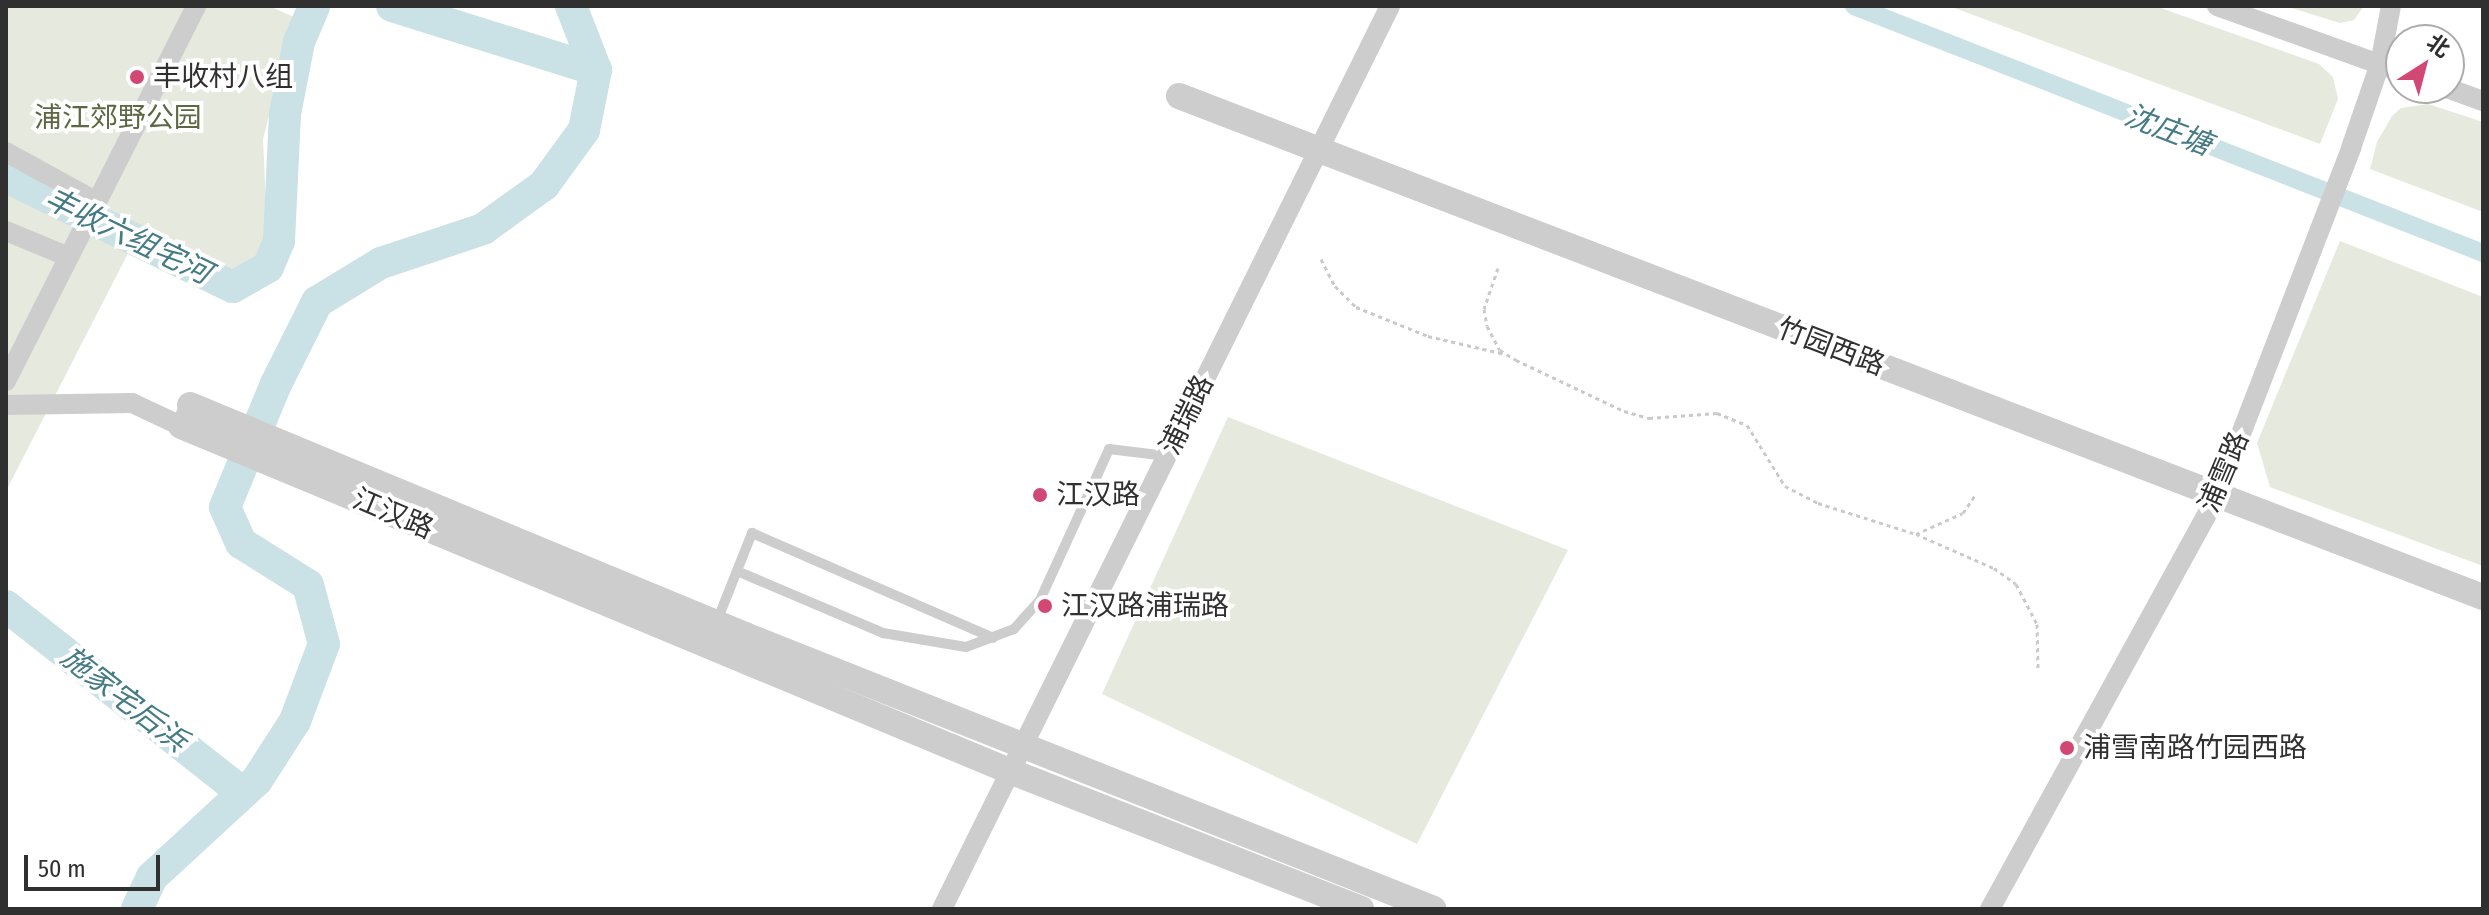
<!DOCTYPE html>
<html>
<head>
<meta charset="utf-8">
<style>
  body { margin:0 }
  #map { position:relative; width:2489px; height:915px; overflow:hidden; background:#fff; font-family:"Fira Sans Condensed","Noto Sans SC",sans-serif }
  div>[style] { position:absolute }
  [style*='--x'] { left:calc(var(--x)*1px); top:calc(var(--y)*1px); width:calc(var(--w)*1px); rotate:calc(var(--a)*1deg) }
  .green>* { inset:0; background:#e6e9dd }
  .canal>* { height:18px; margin:-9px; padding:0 9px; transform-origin:9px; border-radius:9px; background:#cae1e5 }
  .river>* { height:32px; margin:-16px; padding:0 16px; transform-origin:16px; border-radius:16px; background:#cae1e5 }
  .path>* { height:3px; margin-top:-1.5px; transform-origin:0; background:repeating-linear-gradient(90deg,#cacaca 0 4px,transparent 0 8px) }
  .service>* { height:10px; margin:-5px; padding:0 5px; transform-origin:5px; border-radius:5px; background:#cdcdcd }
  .minor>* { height:20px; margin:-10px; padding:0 10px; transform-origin:10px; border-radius:10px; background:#cdcdcd }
  .tertiary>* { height:26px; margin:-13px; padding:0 13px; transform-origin:13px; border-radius:13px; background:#cdcdcd }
  .dots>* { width:22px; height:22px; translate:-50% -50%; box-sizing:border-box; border:4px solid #fff; border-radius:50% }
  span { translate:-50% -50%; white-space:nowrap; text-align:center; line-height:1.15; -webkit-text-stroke:8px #fff; paint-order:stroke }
  .poi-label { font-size:28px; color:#303030 }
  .left { translate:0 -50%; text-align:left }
  .park-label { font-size:28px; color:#5d6742 }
  .street-label { font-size:28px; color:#303030 }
  .water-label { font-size:30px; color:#447b84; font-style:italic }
  .frame { position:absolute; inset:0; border:8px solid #303030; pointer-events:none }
  .north { position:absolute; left:2385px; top:24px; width:80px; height:80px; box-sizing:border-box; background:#fff; border:2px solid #acacac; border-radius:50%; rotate:36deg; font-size:22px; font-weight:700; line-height:32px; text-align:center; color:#303030 }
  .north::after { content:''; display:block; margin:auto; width:28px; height:36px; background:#d24875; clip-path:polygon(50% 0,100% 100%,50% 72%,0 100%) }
  .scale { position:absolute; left:24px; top:855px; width:136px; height:36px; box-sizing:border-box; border:4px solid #303030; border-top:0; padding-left:10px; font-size:24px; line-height:28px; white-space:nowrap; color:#303030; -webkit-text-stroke:6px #fff; paint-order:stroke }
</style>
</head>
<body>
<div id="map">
  <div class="green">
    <div style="clip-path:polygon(6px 6px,269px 6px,294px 17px,263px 139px,268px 249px,240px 271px,209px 265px,141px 228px,6px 491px)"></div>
    <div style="clip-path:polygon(1949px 6px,2155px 6px,2319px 64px,2333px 77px,2338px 99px,2320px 144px)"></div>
    <div style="clip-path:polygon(2285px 6px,2364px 6px,2354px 20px,2340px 23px)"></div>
    <div style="clip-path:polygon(2428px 104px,2483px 122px,2483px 212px,2370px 169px,2377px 142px,2392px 116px,2401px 108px)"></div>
    <div style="clip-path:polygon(2340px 241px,2483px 297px,2483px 566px,2270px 487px,2257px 443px)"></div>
    <div style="clip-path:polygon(1228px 417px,1568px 550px,1417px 844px,1102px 694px)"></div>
  </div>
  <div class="canal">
    <div style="--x:1854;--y:6;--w:676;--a:21.44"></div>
  </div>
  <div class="river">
    <div style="--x:392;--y:6;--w:214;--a:17.4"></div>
    <div style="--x:6;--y:177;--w:252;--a:25.9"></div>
    <div style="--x:233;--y:287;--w:40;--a:-29.7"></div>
    <div style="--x:268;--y:267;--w:28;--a:-67"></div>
    <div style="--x:279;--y:241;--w:127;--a:-87.3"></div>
    <div style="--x:285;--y:114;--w:73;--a:-79"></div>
    <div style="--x:299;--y:42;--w:39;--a:-67"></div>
    <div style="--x:6;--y:606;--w:302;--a:38.3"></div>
    <div style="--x:137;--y:909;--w:35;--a:-65"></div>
    <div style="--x:152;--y:877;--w:143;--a:-42.7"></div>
    <div style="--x:257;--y:780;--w:70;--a:-57.2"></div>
    <div style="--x:295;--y:721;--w:82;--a:-69.4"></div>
    <div style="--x:324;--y:644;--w:61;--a:-105.2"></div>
    <div style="--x:308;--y:585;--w:79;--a:-147.9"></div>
    <div style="--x:241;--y:543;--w:39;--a:-114"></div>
    <div style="--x:225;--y:507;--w:133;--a:-67.5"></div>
    <div style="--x:276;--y:384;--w:92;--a:-63.4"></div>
    <div style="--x:317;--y:302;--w:75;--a:-31.4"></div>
    <div style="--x:381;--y:263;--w:108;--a:-18.4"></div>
    <div style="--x:483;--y:229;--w:75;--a:-35.8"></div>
    <div style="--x:544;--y:185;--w:68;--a:-54"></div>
    <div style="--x:584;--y:130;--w:61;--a:-78.7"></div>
    <div style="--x:596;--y:70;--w:69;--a:-111.3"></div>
  </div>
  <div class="path">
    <div style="--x:1321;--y:259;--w:30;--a:63"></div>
    <div style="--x:1335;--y:286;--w:30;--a:45"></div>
    <div style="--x:1356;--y:307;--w:78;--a:21.9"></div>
    <div style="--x:1428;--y:336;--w:79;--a:13.2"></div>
    <div style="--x:1498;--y:268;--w:43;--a:108.9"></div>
    <div style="--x:1484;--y:309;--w:17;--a:80"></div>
    <div style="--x:1487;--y:326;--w:27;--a:62"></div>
    <div style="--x:1500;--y:350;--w:19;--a:32"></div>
    <div style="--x:1516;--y:360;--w:119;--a:25.3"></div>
    <div style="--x:1624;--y:411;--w:26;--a:16"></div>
    <div style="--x:1649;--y:418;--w:68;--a:-4.2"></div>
    <div style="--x:1717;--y:413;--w:32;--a:22"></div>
    <div style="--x:1747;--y:425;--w:72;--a:58.1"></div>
    <div style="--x:1785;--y:486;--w:37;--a:27"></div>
    <div style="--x:1818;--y:503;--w:103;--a:17.6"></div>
    <div style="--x:1916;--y:534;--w:51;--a:-24.1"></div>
    <div style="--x:1963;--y:513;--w:22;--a:-56"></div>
    <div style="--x:1916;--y:534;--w:85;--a:23.6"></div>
    <div style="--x:1994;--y:568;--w:27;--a:36"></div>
    <div style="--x:2016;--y:584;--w:45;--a:62.3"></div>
    <div style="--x:2037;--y:624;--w:44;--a:88.7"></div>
  </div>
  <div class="service">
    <div style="--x:737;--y:571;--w:159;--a:23"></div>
    <div style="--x:883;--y:633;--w:84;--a:9.6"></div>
    <div style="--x:966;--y:647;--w:51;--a:-20.6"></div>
    <div style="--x:1014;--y:629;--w:39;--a:-48"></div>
    <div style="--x:1040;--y:600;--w:166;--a:-65.4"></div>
    <div style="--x:1109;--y:449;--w:58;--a:6.9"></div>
    <div style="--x:717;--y:621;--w:95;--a:-68.3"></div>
    <div style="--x:752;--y:533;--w:263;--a:23.5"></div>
  </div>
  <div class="minor">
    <div style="--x:2217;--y:6;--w:195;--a:19.7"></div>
    <div style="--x:2447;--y:88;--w:38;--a:20"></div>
    <div style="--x:6;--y:152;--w:104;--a:28.8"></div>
    <div style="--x:6;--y:231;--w:68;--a:22.4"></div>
    <div style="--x:6;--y:381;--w:420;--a:-63.1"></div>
    <div style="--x:6;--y:405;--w:126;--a:-0.9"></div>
    <div style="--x:132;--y:403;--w:54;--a:25.1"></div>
    <div style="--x:181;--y:426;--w:15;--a:-67"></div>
    <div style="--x:942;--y:909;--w:1008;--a:-63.61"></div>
    <div style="--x:1990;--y:909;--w:471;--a:-61.2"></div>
    <div style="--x:2217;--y:496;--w:373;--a:-68.9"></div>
    <div style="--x:2351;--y:148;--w:89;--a:-71"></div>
    <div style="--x:2380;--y:64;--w:59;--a:-79.3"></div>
  </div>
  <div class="tertiary">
    <div style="--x:1179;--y:96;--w:1397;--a:21.02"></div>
    <div style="--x:190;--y:405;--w:601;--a:22.51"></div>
    <div style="--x:745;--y:635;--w:741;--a:21.69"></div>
    <div style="--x:181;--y:426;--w:900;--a:22.61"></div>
    <div style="--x:1012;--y:772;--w:375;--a:21.4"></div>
  </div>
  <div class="dots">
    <div style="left:137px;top:77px;background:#d24875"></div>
    <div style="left:1040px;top:495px;background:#d24875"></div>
    <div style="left:1045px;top:606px;background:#d24875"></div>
    <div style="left:2067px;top:748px;background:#d24875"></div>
  </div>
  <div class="poi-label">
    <span class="left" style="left:153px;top:77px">丰收村八组</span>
    <span class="left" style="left:1056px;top:495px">江汉路</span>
    <span class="left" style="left:1061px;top:606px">江汉路浦瑞路</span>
    <span class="left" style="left:2083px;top:748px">浦雪南路竹园西路</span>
  </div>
  <div class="park-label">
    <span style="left:118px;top:118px">浦江郊野公园</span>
  </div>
  <div class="street-label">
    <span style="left:1831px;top:347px;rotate:21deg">竹园西路</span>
    <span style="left:1187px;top:415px;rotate:-64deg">浦瑞路</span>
    <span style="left:2224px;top:472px;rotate:-67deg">浦雪路</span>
    <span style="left:393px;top:514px;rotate:23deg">江汉路</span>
  </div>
  <div class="water-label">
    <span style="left:2168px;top:130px;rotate:21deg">沈庄塘</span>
    <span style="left:128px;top:236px;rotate:26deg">丰收六组宅河</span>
    <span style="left:124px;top:699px;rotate:38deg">施家宅后浜</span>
  </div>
  <div class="frame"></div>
  <div class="north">北</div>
  <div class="scale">50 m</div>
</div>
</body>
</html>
